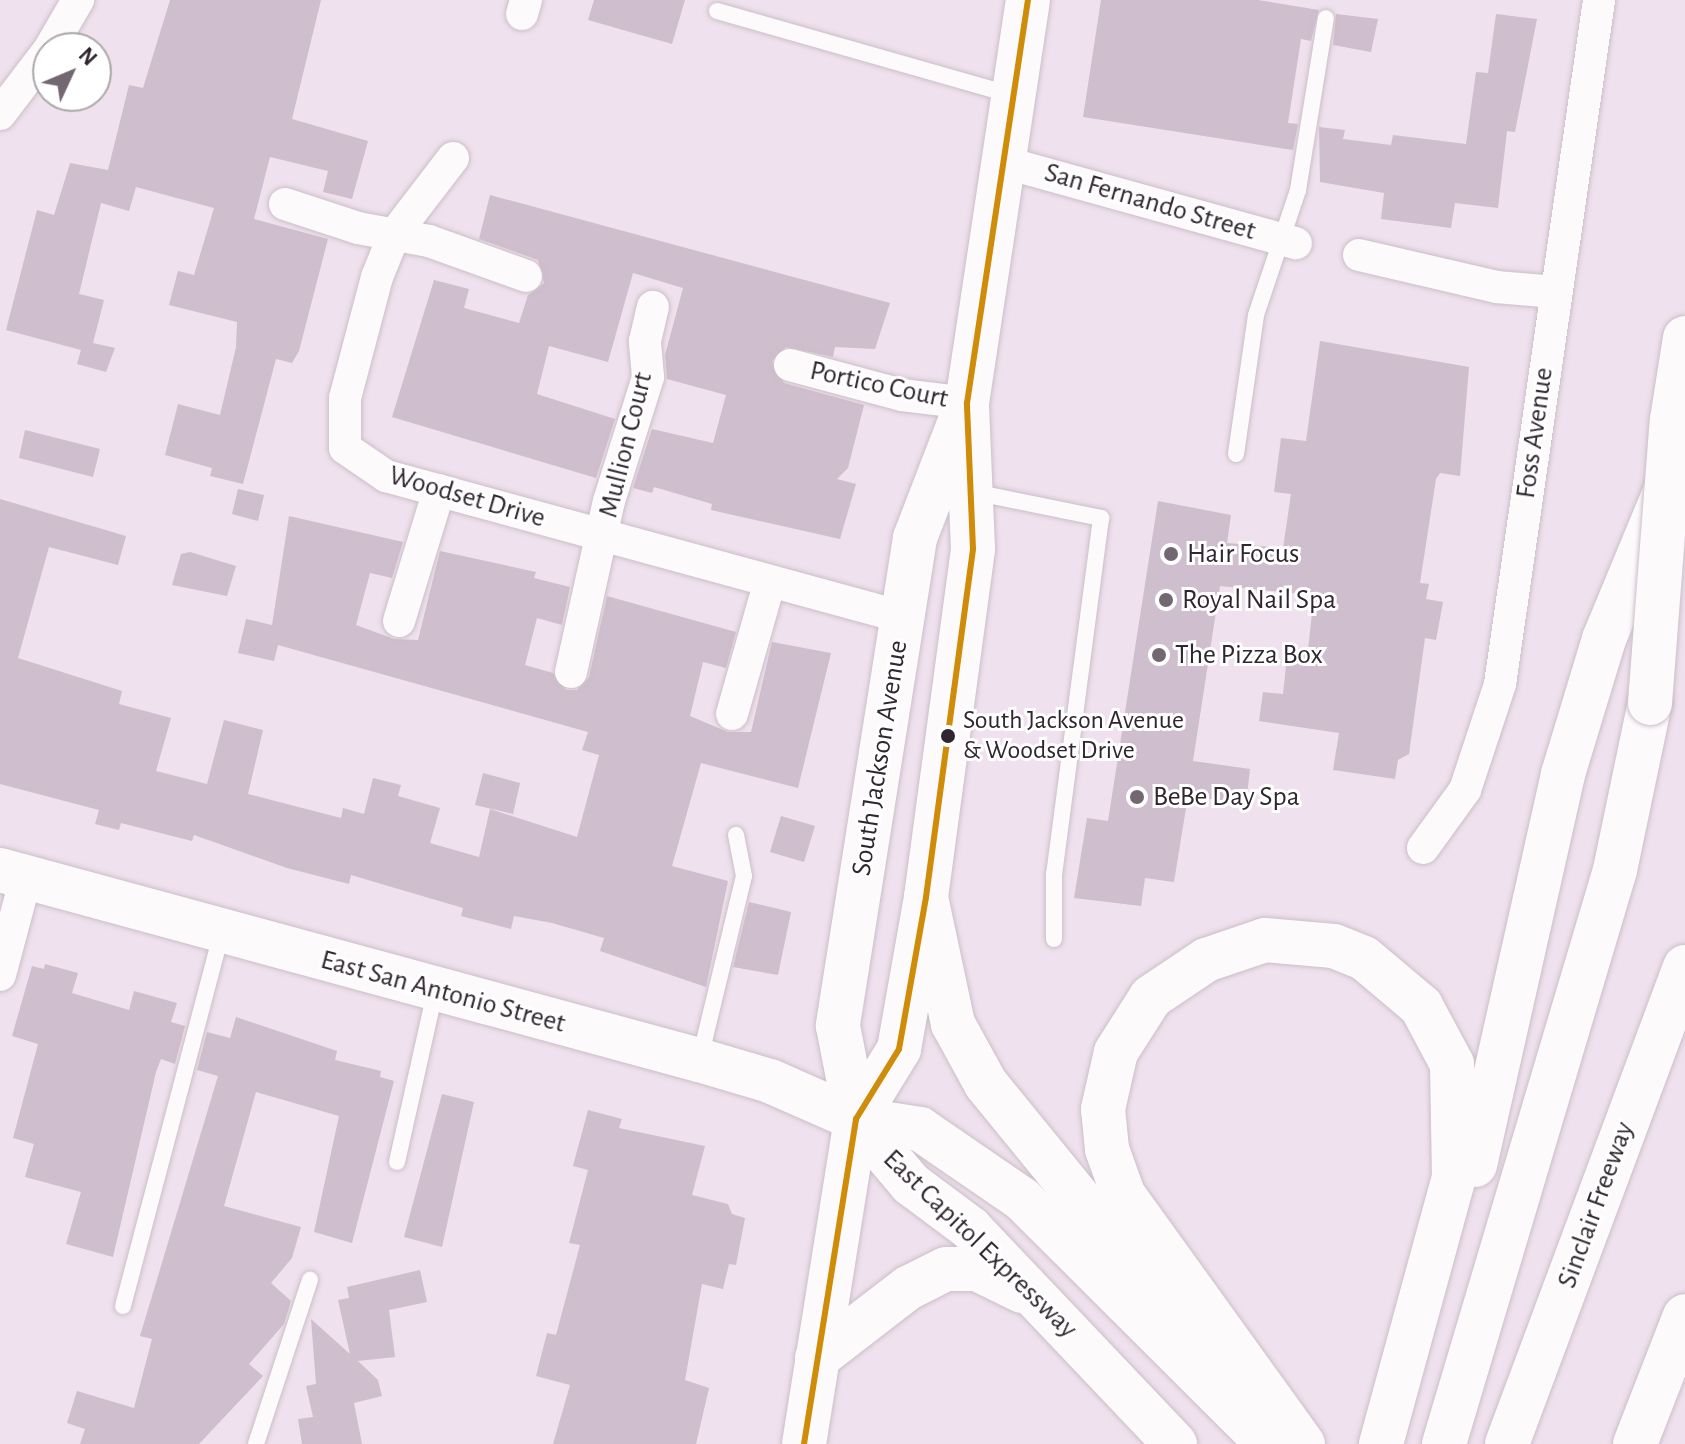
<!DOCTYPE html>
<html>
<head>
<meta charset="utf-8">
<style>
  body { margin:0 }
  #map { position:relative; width:1685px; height:1444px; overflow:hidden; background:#efe1ed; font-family:"Alegreya Sans",sans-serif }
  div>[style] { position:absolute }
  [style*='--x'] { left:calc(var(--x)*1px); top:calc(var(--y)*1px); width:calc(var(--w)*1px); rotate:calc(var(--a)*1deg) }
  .building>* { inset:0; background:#cfbecd }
  .roads { filter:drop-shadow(0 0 2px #cabfc8) drop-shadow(0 0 2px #cabfc8) }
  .lane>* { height:16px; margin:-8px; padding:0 8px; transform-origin:8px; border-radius:8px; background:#fdfafc }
  .street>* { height:32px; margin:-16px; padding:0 16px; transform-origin:16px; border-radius:16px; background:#fdfafc }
  .secondary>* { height:44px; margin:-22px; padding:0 22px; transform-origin:22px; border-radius:22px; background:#fdfafc }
  .primary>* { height:44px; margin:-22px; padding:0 22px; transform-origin:22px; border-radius:22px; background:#fdfafc }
  .highway>* { height:44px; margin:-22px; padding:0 22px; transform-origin:22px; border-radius:22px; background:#fdfafc }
  .bridges { filter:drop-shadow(0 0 2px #cabfc8) drop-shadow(0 0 2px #cabfc8) }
  .highway-bridge>* { height:44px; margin:-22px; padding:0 22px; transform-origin:22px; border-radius:22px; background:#fdfafc }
  .bus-1>* { height:6px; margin:-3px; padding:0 3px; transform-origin:3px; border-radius:3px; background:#cf8c09 }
  .dots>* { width:22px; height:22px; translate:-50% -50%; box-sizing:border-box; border:4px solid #fff; border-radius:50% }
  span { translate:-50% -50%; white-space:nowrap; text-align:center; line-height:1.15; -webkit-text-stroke:6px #fff; paint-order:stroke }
  .bus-label { font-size:26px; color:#30262f }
  .left { translate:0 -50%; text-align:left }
  .street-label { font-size:28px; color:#30262f }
  .poi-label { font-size:28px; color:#30262f }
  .north { position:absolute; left:32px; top:32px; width:80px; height:80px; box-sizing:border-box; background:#fff; border:2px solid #aca8ac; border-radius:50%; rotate:46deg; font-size:22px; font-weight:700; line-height:32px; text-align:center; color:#30262f }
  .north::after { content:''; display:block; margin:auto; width:28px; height:36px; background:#736772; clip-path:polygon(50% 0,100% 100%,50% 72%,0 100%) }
</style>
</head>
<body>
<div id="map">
  <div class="building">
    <div style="clip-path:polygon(170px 0,321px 0,292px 119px,368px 141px,352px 199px,323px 192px,328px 171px,270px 157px,254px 219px,328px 239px,299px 351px,292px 363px,276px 359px,243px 484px,210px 476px,212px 468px,165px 455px,178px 404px,220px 415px,236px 347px,237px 322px,169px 305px,178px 271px,194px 275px,214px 208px,136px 187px,129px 211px,101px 203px,79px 294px,104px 300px,93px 343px,115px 348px,106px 372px,77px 364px,81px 350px,6px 330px,37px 210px,54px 215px,70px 163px,108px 170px,129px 85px,143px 88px)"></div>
    <div style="clip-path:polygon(594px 0,685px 0,672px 44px,588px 20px)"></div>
    <div style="clip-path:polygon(1101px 0,1258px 0,1319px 10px,1311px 41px,1301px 39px,1288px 123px,1298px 124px,1293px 150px,1083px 117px)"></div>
    <div style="clip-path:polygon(1336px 14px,1378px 19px,1371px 52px,1333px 45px)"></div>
    <div style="clip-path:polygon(1496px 14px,1537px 19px,1515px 132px,1507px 131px,1498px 208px,1455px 203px,1451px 228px,1381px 219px,1384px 193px,1320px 182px,1319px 127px,1345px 130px,1343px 139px,1391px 145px,1393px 135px,1466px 144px,1476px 72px,1488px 73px)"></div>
    <div style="clip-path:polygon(490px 195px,890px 303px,875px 349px,835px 347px,833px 357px,786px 347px,772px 361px,784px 383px,864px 405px,848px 468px,837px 479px,856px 484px,840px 539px,711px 510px,712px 504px,654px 487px,652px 493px,633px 488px,652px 429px,713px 443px,726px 395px,667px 379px,665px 355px,683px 288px,633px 273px,608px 362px,549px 346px,537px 394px,615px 419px,596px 478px,392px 417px,434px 280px,469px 289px,464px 308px,519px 323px,528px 295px,544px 283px,538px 260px,479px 239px)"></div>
    <div style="clip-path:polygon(1320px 341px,1469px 367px,1460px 476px,1440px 473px,1436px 479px,1420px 583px,1429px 584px,1426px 599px,1443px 602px,1436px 640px,1425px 638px,1409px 754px,1398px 760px,1395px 779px,1333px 770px,1339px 733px,1259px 721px,1263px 692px,1283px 694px,1288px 647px,1308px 650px,1314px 595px,1220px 586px,1193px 761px,1250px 769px,1246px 804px,1188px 796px,1174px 882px,1145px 878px,1141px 906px,1074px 898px,1087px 818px,1108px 821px,1158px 501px,1231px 515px,1227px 543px,1283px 548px,1291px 494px,1274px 492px,1281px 438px,1306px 441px)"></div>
    <div style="clip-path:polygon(25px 430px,100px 449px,93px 477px,19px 458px)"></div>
    <div style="clip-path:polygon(238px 489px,264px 495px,258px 521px,232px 514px)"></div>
    <div style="clip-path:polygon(0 499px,126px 536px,118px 565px,49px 547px,18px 658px,122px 691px,119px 704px,171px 718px,156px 771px,207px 784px,224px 720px,263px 730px,248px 794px,341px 818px,343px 808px,364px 814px,373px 778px,401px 785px,398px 796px,440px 808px,430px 843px,479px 857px,490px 809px,577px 837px,599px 755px,582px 750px,588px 732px,278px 645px,274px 661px,238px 653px,246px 619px,272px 625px,289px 516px,403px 542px,392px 578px,370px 573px,356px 625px,394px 639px,418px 640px,440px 551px,536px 572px,534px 578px,570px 587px,562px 625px,537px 618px,525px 665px,553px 673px,566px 690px,577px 690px,589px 677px,607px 596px,736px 632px,726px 668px,703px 662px,690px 716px,728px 732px,751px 732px,772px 642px,831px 653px,798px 788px,701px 763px,672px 866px,728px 881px,706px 987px,600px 951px,604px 938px,552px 923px,514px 916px,511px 929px,461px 916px,463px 908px,351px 875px,349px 884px,287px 868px,194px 835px,192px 841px,121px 823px,119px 830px,95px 824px,99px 810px,0 784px)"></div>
    <div style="clip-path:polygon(190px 552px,236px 566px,227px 596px,172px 585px,181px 554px)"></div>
    <div style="clip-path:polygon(483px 773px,520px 783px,513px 814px,475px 805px)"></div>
    <div style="clip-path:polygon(781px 816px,815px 826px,804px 862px,770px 852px)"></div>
    <div style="clip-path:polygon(749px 902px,791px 912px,778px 975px,733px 967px)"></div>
    <div style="clip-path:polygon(45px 964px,78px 973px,72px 993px,129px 1010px,134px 991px,177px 1003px,171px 1022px,185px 1026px,175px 1064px,161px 1059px,156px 1072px,113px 1257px,66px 1244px,81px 1192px,25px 1177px,34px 1144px,13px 1138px,38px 1044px,12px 1036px,32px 966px,44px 969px)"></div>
    <div style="clip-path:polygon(236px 1017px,337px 1051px,335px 1060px,381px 1071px,380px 1077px,394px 1081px,352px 1243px,314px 1232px,339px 1116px,256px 1092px,224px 1206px,301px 1227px,292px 1258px,271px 1283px,291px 1301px,284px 1324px,249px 1364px,263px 1376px,199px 1444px,80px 1444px,85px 1429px,67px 1423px,77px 1391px,134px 1408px,152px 1339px,140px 1336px,218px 1076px,197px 1070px,207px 1032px,230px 1038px)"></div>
    <div style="clip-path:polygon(442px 1094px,474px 1102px,442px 1247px,404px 1237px)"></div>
    <div style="clip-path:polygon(588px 1110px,622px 1119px,619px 1128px,705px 1146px,692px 1195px,728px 1204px,732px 1214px,745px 1218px,736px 1265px,729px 1264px,723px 1289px,702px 1284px,685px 1380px,709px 1388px,696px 1444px,553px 1444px,570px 1385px,536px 1376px,547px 1333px,556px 1335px,580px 1245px,569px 1243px,588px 1170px,573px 1166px)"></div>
    <div style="clip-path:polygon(420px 1270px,427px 1302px,389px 1310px,395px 1357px,358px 1361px,378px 1380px,382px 1396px,354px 1403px,362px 1444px,302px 1444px,298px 1419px,313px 1417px,306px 1386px,316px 1384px,311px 1319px,350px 1354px,338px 1300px,349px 1298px,347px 1287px)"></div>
  </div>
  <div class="roads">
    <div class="lane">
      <div style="--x:717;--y:11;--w:306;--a:15.9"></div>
      <div style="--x:1236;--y:454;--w:140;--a:-81.8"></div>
      <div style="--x:1256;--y:315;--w:132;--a:-71.4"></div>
      <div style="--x:1298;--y:190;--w:174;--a:-80.8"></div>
      <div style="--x:973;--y:492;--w:131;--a:11.5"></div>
      <div style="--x:1101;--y:518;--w:359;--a:97.5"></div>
      <div style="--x:1054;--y:874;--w:65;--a:90"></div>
      <div style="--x:700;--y:1058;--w:187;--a:-76.4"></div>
      <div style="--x:744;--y:876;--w:42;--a:-101"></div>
      <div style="--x:397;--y:1162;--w:174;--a:-77.4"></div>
      <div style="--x:123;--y:1306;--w:385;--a:-75.2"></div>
      <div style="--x:256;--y:1444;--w:173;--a:-71.8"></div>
    </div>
    <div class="street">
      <div style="--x:522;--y:14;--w:15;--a:-74"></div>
      <div style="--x:50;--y:48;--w:56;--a:-59.7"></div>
      <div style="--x:0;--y:114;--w:79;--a:-52.7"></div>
      <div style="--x:453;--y:158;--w:97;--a:127.5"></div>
      <div style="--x:394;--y:235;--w:45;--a:112"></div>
      <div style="--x:377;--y:277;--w:125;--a:104.8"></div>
      <div style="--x:345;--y:398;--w:50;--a:90"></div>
      <div style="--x:345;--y:448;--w:50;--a:34.3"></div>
      <div style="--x:386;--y:476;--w:535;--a:15.28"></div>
      <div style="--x:1003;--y:162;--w:304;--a:15.5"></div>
      <div style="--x:285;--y:204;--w:77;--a:18.2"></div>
      <div style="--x:358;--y:228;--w:72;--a:10.4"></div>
      <div style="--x:429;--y:241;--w:103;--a:19.8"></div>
      <div style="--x:1359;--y:255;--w:141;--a:13.1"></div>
      <div style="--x:1496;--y:287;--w:60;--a:4.8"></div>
      <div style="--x:790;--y:365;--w:116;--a:15"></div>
      <div style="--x:902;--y:395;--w:65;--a:7"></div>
      <div style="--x:399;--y:621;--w:137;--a:-73"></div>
      <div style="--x:571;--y:672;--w:175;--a:-77.5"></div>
      <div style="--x:609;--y:501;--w:130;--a:-72.5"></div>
      <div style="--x:648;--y:377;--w:36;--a:-95"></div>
      <div style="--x:645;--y:341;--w:35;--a:-77"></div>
      <div style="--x:732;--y:714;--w:138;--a:-74.1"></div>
      <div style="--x:1423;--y:848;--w:72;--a:-54.1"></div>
      <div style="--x:1465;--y:790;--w:112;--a:-71.7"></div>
      <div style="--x:1500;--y:684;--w:691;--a:-81.76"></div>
      <div style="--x:0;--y:975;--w:101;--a:-75.1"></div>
    </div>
    <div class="secondary">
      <div style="--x:0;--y:870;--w:724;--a:15.21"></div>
      <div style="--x:699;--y:1060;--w:74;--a:16.5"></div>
      <div style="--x:770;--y:1081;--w:94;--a:23.8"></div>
      <div style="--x:856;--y:1119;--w:65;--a:8.9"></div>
      <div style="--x:920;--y:1129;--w:124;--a:34.5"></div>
      <div style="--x:1022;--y:1199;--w:347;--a:44.9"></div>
      <div style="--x:804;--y:1444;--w:329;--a:-80.9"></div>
      <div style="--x:856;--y:1119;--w:82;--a:-58.4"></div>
      <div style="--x:899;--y:1049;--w:154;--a:-79.9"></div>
    </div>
    <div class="primary">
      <div style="--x:967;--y:403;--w:145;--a:111.1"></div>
      <div style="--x:915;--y:538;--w:494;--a:99"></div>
      <div style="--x:838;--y:1026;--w:95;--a:79"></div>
      <div style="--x:856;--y:1119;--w:85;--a:49.8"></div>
      <div style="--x:911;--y:1184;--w:74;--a:36.7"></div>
      <div style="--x:970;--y:1228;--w:298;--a:46.5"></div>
      <div style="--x:926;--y:897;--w:351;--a:-82.3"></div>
      <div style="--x:973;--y:549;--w:146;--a:-92.4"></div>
      <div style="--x:967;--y:403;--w:408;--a:-81.4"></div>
      <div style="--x:817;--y:1358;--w:115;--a:-37.6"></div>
      <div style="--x:908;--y:1288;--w:42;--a:-26.6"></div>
      <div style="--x:946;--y:1269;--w:31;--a:0"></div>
      <div style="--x:977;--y:1269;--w:50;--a:26.1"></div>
    </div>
    <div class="highway">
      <div style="--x:926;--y:897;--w:130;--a:78"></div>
      <div style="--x:953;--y:1024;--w:68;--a:61.2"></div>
      <div style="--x:986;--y:1084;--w:387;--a:50.8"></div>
      <div style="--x:1475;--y:1165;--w:401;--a:-77.3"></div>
      <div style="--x:1563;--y:774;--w:141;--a:-73.1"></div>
      <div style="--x:1604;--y:639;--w:157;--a:-67.5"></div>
      <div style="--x:1303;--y:1444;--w:308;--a:-125.8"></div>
      <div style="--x:1123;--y:1194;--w:48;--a:-109.6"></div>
      <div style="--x:1107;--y:1149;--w:40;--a:-95.7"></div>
      <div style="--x:1103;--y:1109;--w:58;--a:-77.2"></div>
      <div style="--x:1116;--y:1052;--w:65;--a:-57.5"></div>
      <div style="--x:1151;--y:997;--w:66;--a:-33.9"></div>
      <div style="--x:1206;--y:960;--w:62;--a:-18.7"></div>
      <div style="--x:1265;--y:940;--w:69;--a:5"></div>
      <div style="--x:1334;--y:946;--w:32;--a:22"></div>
      <div style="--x:1364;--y:958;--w:75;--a:40.1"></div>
      <div style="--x:1421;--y:1006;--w:66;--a:61.9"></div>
      <div style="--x:1452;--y:1064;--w:113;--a:89"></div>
      <div style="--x:1454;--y:1177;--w:277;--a:105.3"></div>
      <div style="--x:1444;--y:1444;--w:599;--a:-73.41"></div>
      <div style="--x:1615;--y:870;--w:171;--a:-78.2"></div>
      <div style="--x:1507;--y:1444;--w:509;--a:-69.54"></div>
      <div style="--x:1635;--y:1444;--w:137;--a:-68.7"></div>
    </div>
  </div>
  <div class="bridges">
    <div class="highway-bridge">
      <div style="--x:1650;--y:703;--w:284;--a:-85.6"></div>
      <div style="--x:1672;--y:420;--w:83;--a:-81"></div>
    </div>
  </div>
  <div class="bus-1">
    <div style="--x:804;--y:1444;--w:329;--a:-80.9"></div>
    <div style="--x:856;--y:1119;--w:82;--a:-58.4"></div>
    <div style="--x:899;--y:1049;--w:154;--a:-79.9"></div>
    <div style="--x:926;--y:897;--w:351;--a:-82.3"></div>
    <div style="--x:973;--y:549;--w:146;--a:-92.4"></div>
    <div style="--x:967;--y:403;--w:408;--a:-81.4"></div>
  </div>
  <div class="dots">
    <div style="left:1171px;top:554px;background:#736772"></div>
    <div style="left:1166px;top:600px;background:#736772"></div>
    <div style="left:1159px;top:655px;background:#736772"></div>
    <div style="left:948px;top:736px;background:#30262f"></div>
    <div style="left:1137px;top:797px;background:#736772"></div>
  </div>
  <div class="bus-label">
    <span class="left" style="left:963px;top:736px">South Jackson Avenue<br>&amp; Woodset Drive</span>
  </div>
  <div class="street-label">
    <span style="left:1150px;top:202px;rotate:16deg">San Fernando Street</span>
    <span style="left:879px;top:385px;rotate:12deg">Portico Court</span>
    <span style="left:1535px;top:433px;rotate:-82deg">Foss Avenue</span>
    <span style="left:626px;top:445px;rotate:-76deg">Mullion Court</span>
    <span style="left:467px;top:497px;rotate:16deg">Woodset Drive</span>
    <span style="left:880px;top:758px;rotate:-81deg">South Jackson Avenue</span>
    <span style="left:443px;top:992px;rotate:15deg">East San Antonio Street</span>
    <span style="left:1596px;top:1205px;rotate:-70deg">Sinclair Freeway</span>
    <span style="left:980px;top:1244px;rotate:44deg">East Capitol Expressway</span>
  </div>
  <div class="poi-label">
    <span class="left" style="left:1187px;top:554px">Hair Focus</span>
    <span class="left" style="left:1182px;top:600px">Royal Nail Spa</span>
    <span class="left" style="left:1175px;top:655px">The Pizza Box</span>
    <span class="left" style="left:1153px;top:797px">BeBe Day Spa</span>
  </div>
  <div class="north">N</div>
</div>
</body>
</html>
